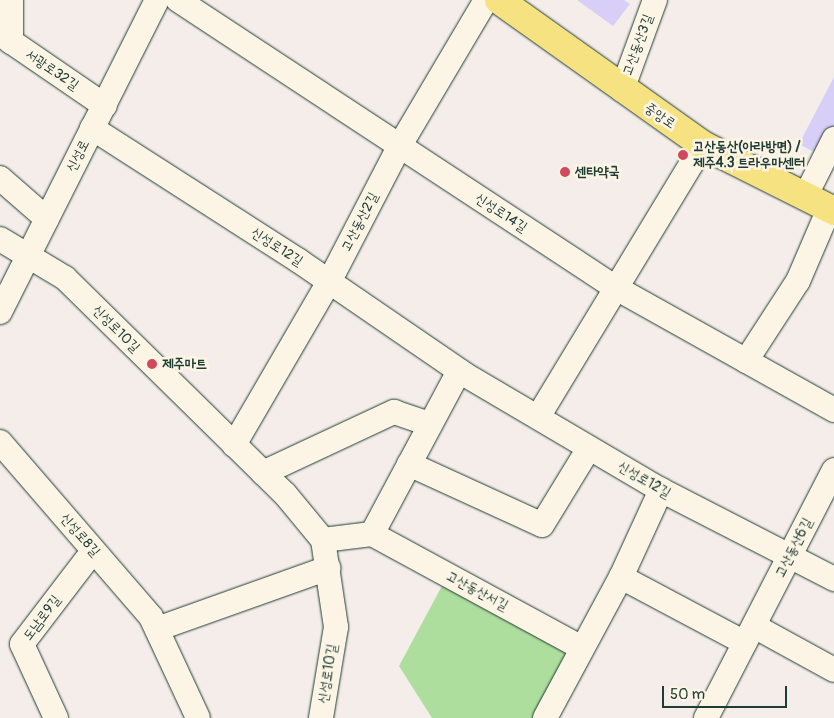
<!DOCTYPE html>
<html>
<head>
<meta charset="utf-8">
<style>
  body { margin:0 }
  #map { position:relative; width:834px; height:718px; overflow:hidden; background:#f5ede9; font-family:Pangolin,"Poor Story",sans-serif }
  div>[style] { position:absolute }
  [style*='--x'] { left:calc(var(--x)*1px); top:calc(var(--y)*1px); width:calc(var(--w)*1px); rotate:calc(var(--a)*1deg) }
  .green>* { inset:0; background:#aede9e }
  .building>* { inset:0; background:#d7cff7 }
  .roads { filter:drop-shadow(0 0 1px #1f3d34) drop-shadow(0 0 1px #1f3d34) }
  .minor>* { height:24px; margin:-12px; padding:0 12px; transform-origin:12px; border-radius:12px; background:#fcf5e5 }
  .major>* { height:28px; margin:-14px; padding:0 14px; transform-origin:14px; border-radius:14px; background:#f7e281 }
  .dots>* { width:14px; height:14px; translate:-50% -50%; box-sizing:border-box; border:2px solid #fcf5e5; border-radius:50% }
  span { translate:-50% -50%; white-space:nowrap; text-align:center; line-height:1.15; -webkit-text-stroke:5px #fcf5e5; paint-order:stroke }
  .street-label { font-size:14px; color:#1f3d34 }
  .poi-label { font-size:14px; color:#1f3d34; font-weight:700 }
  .left { translate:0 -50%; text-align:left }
  .scale { position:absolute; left:662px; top:686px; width:125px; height:22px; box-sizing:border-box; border:2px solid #1f3d34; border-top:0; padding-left:6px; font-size:15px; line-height:18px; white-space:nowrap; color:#1f3d34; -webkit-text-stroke:4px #fcf5e5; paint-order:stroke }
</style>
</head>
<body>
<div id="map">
  <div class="green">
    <div style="clip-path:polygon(443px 584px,563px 648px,567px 662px,537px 718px,432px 718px,399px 666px)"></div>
  </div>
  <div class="building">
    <div style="clip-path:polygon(577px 0,624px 0,630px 4px,613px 26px)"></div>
    <div style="clip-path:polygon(834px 77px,834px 128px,820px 155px,799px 144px)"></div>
  </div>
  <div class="roads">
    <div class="minor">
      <div style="--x:11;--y:0;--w:42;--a:90"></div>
      <div style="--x:178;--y:0;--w:524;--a:33.33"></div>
      <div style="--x:616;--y:288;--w:250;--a:29.2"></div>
      <div style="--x:0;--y:34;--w:127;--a:34.4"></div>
      <div style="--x:622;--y:90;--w:96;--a:-69.9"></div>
      <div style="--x:92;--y:128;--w:246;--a:32.7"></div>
      <div style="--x:299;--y:261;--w:200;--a:34.4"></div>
      <div style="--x:464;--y:374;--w:229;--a:30.5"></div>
      <div style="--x:661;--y:490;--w:195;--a:27.2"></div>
      <div style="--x:0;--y:178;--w:62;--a:41.1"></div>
      <div style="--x:805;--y:197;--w:65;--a:-63.4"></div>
      <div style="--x:0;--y:239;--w:76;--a:31"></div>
      <div style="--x:65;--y:278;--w:308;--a:44.5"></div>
      <div style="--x:285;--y:494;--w:60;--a:50.4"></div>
      <div style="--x:323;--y:540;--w:88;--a:81.5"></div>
      <div style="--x:336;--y:627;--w:92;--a:99.4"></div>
      <div style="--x:0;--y:312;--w:349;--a:-63.3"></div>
      <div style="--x:746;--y:361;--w:95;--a:-57"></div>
      <div style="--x:798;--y:281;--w:78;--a:-66.7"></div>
      <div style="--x:538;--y:417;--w:318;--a:-58.8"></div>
      <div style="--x:0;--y:442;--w:231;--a:49.2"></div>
      <div style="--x:151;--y:617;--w:111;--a:65"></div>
      <div style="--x:234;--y:445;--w:189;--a:-59.8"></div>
      <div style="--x:329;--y:282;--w:152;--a:-62.6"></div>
      <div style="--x:399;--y:147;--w:171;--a:-59.4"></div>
      <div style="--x:409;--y:464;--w:146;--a:24.6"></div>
      <div style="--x:542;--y:525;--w:90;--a:-58.6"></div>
      <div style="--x:263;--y:473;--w:145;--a:-25"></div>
      <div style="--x:394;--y:412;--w:36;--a:19"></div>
      <div style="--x:372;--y:534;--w:239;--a:28.5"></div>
      <div style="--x:372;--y:534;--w:185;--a:-61.9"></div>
      <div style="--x:323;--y:540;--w:49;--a:-7"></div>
      <div style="--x:621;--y:577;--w:140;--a:28"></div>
      <div style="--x:754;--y:626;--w:91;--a:28.8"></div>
      <div style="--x:157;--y:629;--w:182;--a:-19.6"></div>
      <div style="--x:56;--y:718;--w:81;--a:-114.7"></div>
      <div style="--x:22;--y:644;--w:117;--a:-52.6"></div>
      <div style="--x:545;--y:718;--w:160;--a:-61.7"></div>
      <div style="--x:621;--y:577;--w:96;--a:-65.3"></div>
      <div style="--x:706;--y:718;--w:279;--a:-62.7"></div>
    </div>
    <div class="major">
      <div style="--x:499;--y:0;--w:250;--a:35.4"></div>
      <div style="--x:703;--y:145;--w:147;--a:26.7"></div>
    </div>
  </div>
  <div class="dots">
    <div style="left:683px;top:155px;background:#d1495b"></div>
    <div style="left:565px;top:172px;background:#d1495b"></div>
    <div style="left:152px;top:364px;background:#d1495b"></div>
  </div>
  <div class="street-label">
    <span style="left:638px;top:45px;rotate:-70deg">고산동산3길</span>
    <span style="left:52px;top:70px;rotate:34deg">서광로32길</span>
    <span style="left:660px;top:116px;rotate:34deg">중앙로</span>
    <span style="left:78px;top:156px;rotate:-63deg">신성로</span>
    <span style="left:501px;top:213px;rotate:33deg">신성로14길</span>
    <span style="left:360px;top:222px;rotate:-63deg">고산동산2길</span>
    <span style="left:277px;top:247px;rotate:33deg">신성로12길</span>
    <span style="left:116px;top:329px;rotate:45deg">신성로10길</span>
    <span style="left:644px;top:480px;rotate:30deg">신성로12길</span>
    <span style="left:80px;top:535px;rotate:49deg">신성로8길</span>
    <span style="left:794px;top:548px;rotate:-63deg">고산동산6길</span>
    <span style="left:477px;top:591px;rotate:28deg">고산동산서길</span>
    <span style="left:42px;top:618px;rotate:-53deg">도남로9길</span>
    <span style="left:328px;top:674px;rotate:-81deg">신성로10길</span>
  </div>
  <div class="poi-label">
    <span class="left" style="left:693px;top:155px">고산동산(아라방면) /<br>제주4.3 트라우마센터</span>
    <span class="left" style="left:575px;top:172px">센타약국</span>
    <span class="left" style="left:162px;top:364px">제주마트</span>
  </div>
  <div class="scale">50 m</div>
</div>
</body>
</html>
